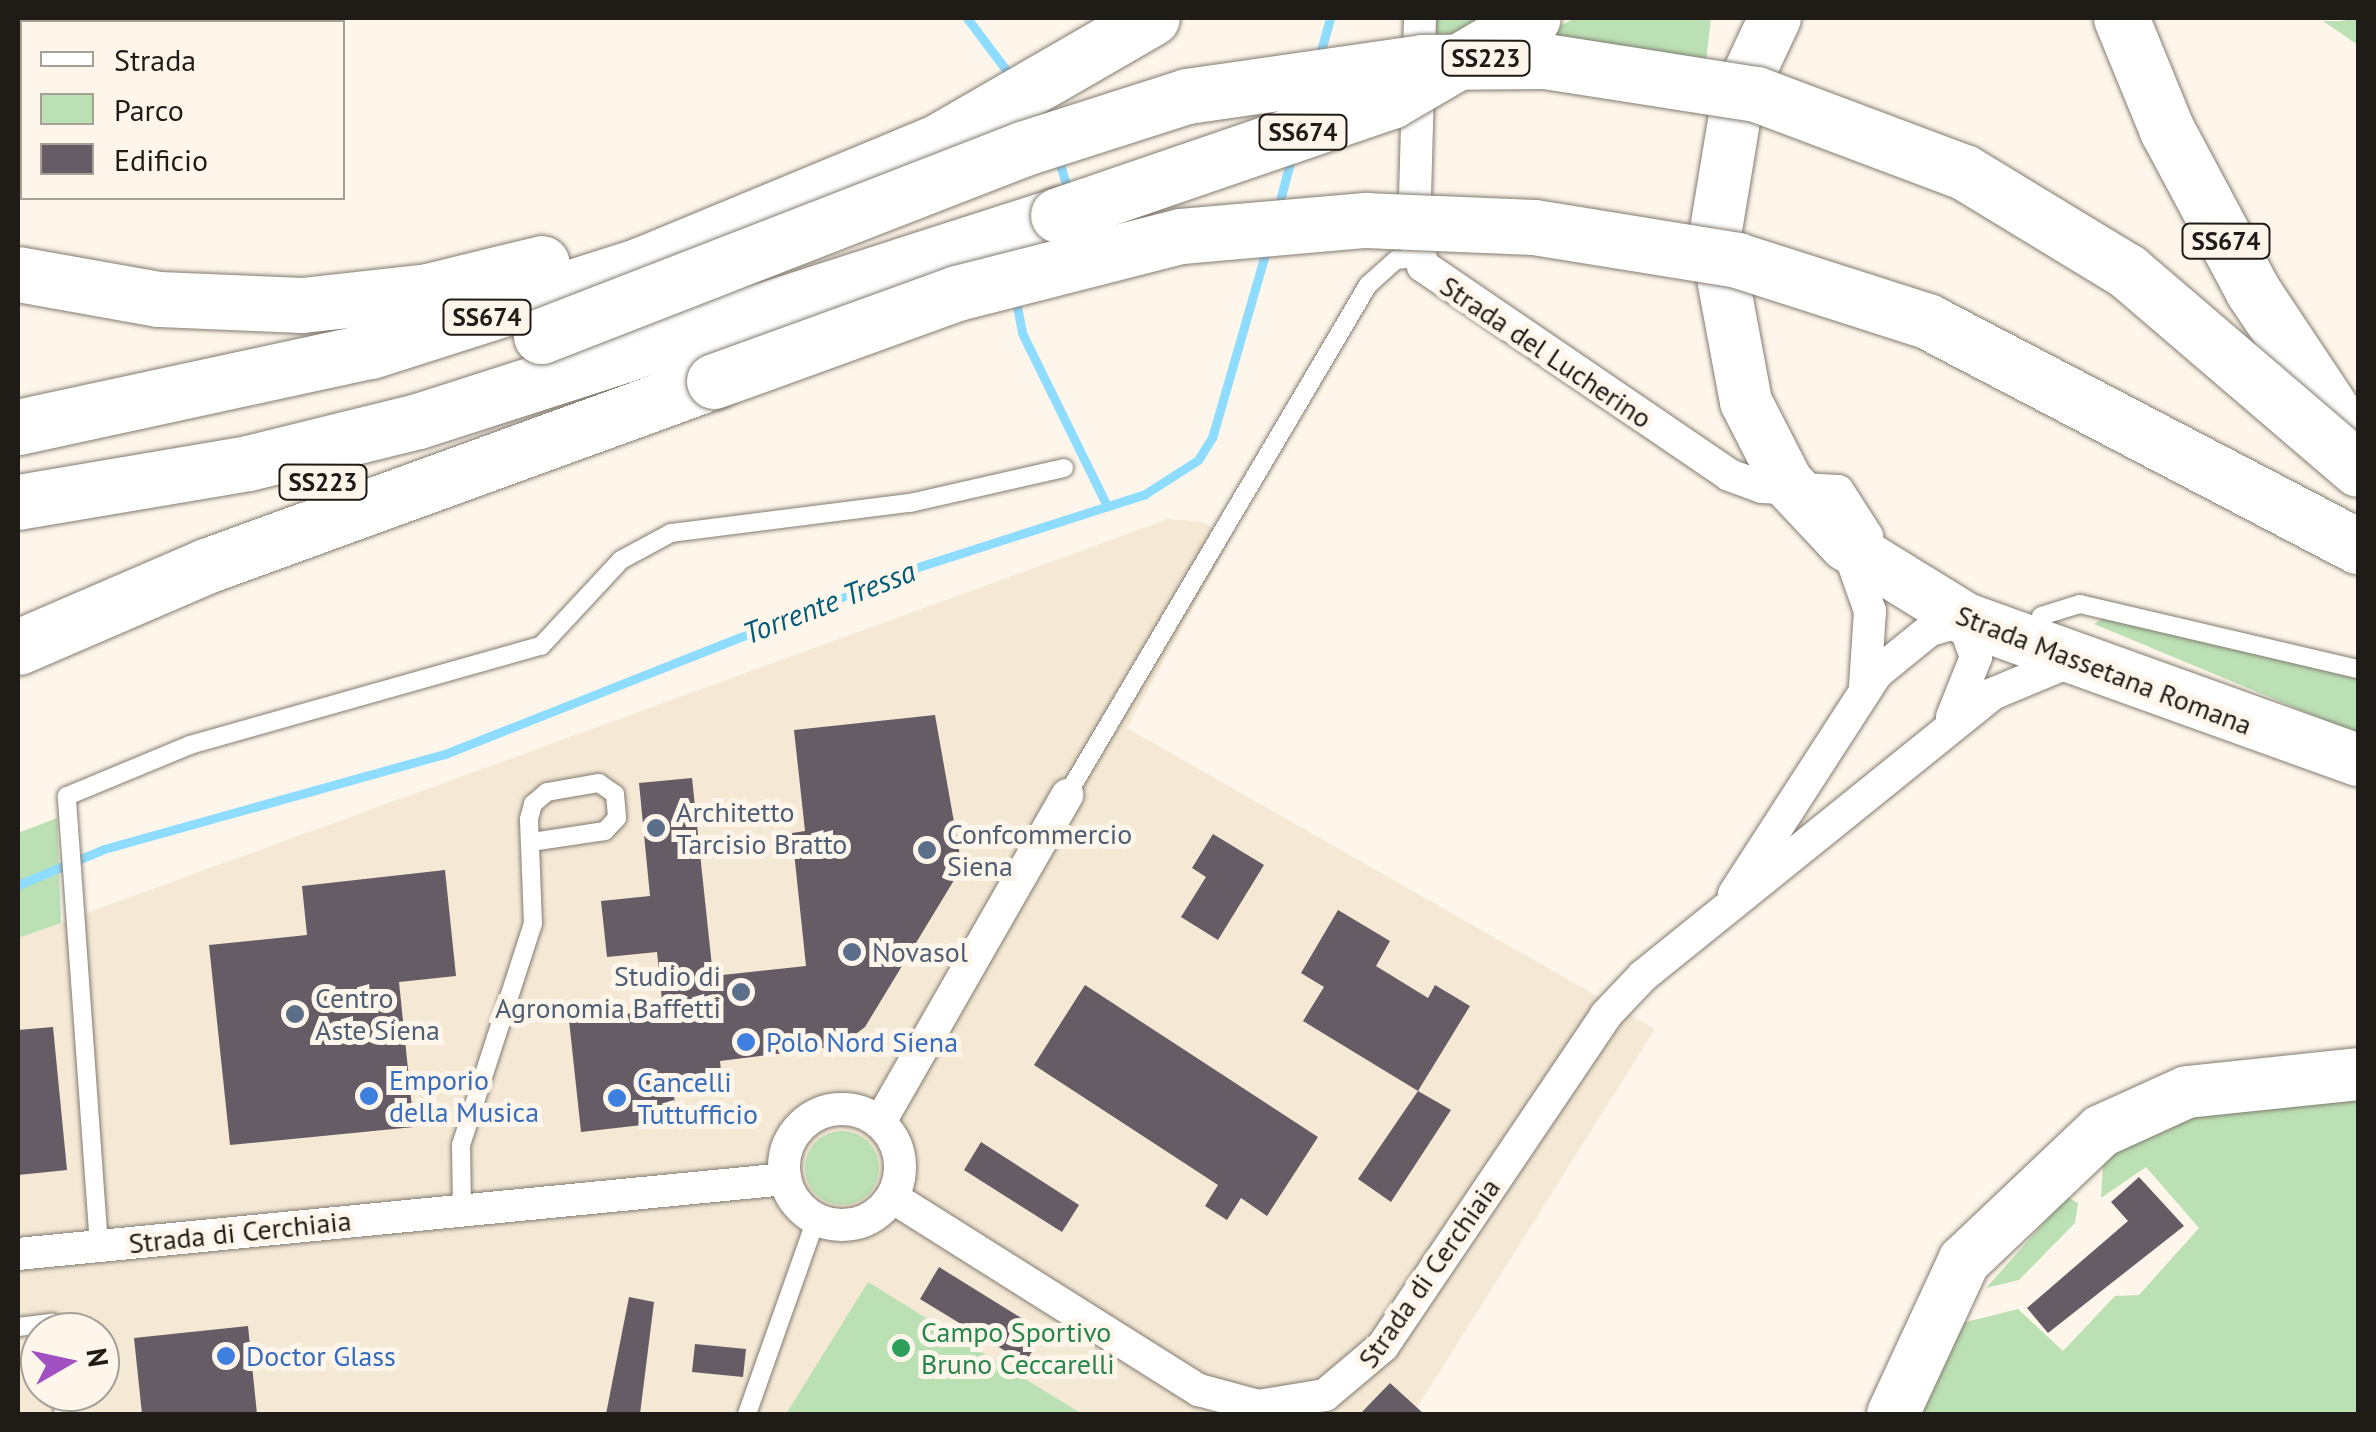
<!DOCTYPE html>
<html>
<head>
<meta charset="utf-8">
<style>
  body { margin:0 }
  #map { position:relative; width:2376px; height:1432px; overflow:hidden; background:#fef6ea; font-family:"PT Sans",sans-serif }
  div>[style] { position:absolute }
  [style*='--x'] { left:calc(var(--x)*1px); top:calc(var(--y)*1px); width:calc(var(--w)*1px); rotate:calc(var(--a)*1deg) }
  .built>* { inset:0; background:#f5e9d6 }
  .green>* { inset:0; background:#bbe0b4 }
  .round { border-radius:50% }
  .stream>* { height:9px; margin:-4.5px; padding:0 4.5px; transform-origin:4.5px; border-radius:4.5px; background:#8edcff }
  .building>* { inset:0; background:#655c65 }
  .roads { filter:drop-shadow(0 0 2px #827b70) drop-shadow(0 0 2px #827b70) }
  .service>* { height:18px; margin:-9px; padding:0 9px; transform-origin:9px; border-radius:9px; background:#fff }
  .minor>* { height:32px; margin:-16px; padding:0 16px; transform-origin:16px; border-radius:16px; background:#fff }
  .minor>.ring { margin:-16px; padding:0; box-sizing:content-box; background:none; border:32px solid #fff; border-radius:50% }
  .primary>* { height:52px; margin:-26px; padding:0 26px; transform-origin:26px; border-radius:26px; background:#fff }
  .trunk>* { height:55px; margin:-27.5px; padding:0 27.5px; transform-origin:27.5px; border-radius:27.5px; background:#fff }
  .bridges { filter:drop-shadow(0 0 2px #827b70) drop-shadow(0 0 2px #827b70) }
  .trunk-bridge>* { height:55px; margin:-27.5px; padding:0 27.5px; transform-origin:27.5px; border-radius:27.5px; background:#fff }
  .dots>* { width:28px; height:28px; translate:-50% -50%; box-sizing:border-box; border:5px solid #fef6ea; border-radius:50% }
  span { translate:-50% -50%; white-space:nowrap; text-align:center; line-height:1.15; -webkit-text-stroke:10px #fef6ea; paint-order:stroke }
  .shield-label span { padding:2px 8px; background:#fef6ea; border:2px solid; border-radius:8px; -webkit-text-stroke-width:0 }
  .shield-label { font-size:25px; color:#1f1c18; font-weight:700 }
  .street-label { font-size:28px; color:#1f1c18 }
  .service-label { font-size:28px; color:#4e5e75 }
  .left { translate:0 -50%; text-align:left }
  .right { translate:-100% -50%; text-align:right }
  .shop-label { font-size:28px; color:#366cbe }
  .leisure-label { font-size:28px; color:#27864d }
  .water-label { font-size:30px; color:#025c79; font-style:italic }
  .frame { position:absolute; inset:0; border:20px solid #1f1c18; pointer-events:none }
  .legend { position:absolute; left:20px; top:20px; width:325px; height:180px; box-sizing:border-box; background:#fef6ea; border:2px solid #a59f96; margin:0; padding:12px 18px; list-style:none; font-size:30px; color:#1f1c18 }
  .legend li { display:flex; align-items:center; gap:20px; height:50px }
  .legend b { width:50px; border:2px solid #a59f96 }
  .north { position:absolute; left:20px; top:1312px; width:100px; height:100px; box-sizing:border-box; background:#fef6ea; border:2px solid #a59f96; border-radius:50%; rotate:81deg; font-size:28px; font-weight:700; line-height:40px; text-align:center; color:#1f1c18 }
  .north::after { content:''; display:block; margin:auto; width:35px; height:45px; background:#a150c1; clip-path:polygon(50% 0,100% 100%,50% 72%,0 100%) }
</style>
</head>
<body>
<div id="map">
  <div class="built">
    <div style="clip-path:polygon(evenodd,1168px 519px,1203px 522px,1230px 540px,1127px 728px,1655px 1029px,1413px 1414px,18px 1414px,18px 938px,1168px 519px,40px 1332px,100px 1332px,100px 1392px,40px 1392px,40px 1332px)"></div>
  </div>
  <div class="green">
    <div style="clip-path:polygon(1435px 18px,1506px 18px,1434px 43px)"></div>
    <div style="clip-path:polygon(1575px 18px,1711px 18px,1706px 61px,1519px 48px)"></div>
    <div style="clip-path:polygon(2358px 18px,2358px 45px,2323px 21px,2341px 21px)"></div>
    <div style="clip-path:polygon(2105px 617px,2358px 679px,2358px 734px,2094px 624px)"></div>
    <div style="clip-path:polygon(57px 818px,61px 923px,18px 938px,18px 833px)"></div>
    <div style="clip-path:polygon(2358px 1091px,2358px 1414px,1922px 1414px,1958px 1324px,2018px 1309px,2063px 1351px,2115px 1296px,2139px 1295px,2199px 1228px,2146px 1167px,2101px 1198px,2103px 1163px,2139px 1134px,2175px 1117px)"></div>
    <div class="round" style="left:805px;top:1131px;width:74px;height:74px"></div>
    <div style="clip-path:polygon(2067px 1197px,2078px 1203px,2075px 1223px,2019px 1280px,1986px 1288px)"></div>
    <div style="clip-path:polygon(868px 1282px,1082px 1414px,786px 1414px)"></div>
  </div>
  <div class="stream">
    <div style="--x:967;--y:18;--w:76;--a:53"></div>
    <div style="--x:1319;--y:58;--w:41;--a:-74.6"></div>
    <div style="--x:1058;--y:158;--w:34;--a:73"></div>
    <div style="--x:1278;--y:208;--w:55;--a:-75.2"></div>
    <div style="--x:1015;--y:296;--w:38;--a:79"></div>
    <div style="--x:1022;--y:333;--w:193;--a:63.8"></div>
    <div style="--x:18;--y:885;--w:93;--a:-22.7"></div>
    <div style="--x:104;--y:849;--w:354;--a:-15.6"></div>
    <div style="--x:445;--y:754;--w:502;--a:-21.61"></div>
    <div style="--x:912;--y:569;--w:245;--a:-17.8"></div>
    <div style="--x:1145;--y:494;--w:63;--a:-32.7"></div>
    <div style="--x:1198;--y:460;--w:26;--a:-58"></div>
    <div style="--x:1212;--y:438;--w:199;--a:-73.9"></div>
  </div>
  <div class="building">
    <div style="clip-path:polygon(935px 715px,962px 867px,865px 1027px,840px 1046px,720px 1061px,723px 1091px,674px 1096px,677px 1121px,581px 1132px,569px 1020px,663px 1010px,657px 952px,607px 957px,601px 901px,650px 896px,639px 783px,692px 778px,713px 976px,806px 966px,792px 833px,805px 831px,794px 730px)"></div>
    <div style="clip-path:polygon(1213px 834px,1264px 865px,1218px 940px,1181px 917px,1206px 877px,1192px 868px)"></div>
    <div style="clip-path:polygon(445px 870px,456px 976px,399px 982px,414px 1127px,230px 1145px,209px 945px,307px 935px,302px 886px)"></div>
    <div style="clip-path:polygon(1338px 910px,1390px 941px,1376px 966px,1428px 998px,1435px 985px,1470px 1006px,1418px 1091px,1303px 1021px,1324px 987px,1301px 973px)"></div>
    <div style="clip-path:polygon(1085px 985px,1318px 1137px,1267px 1216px,1241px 1198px,1227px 1220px,1205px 1206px,1218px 1185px,1034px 1065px)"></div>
    <div style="clip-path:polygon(53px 1027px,67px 1170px,18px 1175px,18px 1030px)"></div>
    <div style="clip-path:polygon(1418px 1091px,1451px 1110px,1391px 1202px,1358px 1179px)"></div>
    <div style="clip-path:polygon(981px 1142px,1079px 1205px,1062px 1232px,964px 1170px)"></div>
    <div style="clip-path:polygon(2139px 1177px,2184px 1226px,2048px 1333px,2027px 1308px,2128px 1221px,2111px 1202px)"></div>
    <div style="clip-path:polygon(939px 1267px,1044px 1332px,1025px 1363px,920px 1299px)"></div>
    <div style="clip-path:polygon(629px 1297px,654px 1302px,640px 1414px,606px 1414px)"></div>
    <div style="clip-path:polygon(248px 1326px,257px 1414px,142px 1414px,134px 1338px)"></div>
    <div style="clip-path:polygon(695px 1344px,746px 1349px,743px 1377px,692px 1372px)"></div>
    <div style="clip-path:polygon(1390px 1383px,1424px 1414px,1360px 1414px)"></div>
  </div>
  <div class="roads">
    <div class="service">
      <div style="--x:2041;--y:616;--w:41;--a:-17.1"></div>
      <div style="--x:2080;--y:604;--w:285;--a:13.2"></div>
      <div style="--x:1067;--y:795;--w:592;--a:-59.45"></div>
      <div style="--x:1368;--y:285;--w:38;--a:-42"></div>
      <div style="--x:1396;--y:260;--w:22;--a:-5"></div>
      <div style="--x:462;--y:1209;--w:64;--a:-90.9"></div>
      <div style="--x:461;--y:1145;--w:232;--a:-72"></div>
      <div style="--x:533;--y:924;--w:105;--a:-92.2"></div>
      <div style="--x:529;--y:819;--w:16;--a:-75"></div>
      <div style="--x:533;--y:804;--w:18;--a:-41"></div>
      <div style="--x:547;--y:792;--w:53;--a:-9.8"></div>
      <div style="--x:599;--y:783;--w:19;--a:35"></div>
      <div style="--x:615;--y:794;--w:24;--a:85"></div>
      <div style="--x:617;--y:818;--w:18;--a:133"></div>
      <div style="--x:605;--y:831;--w:75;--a:171.5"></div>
      <div style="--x:99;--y:1246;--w:451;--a:-94.1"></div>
      <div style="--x:67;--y:796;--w:133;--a:-22.5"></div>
      <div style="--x:190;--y:745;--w:365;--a:-15.8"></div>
      <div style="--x:541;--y:646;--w:117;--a:-47.1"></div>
      <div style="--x:621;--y:560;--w:57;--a:-28.4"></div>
      <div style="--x:671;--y:533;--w:241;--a:-7.2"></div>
      <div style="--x:910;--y:503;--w:158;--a:-12.8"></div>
      <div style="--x:18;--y:1327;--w:35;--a:-7"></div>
      <div style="--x:53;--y:1323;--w:9;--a:84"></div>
      <div style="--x:61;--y:1392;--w:22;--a:82"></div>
      <div style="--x:747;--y:1414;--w:207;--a:-70.5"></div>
    </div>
    <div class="minor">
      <div style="--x:1420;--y:18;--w:210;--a:91.6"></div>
      <div style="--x:1414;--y:228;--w:39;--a:77"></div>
      <div style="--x:1423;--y:266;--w:371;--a:34.3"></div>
      <div style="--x:1729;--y:475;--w:35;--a:20"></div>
      <div style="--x:1762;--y:487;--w:76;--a:3"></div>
      <div style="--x:1838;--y:491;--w:54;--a:57.2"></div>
      <div style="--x:1847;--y:546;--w:69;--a:70.5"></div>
      <div style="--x:1870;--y:611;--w:76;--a:93.8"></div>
      <div style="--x:1952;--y:717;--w:65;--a:-68.2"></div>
      <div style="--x:1976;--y:657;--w:49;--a:-110.3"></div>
      <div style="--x:1734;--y:894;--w:263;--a:-57.1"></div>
      <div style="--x:1877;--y:673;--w:68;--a:-39.1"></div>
      <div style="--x:1930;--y:630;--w:44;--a:-15.9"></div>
      <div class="ring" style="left:784px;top:1109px;width:84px;height:84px"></div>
      <div style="--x:880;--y:1122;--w:377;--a:-60.2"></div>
      <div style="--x:892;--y:1197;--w:363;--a:32.2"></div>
      <div style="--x:1199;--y:1390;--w:61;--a:15.2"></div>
      <div style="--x:1258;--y:1406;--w:68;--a:-9.3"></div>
      <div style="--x:1325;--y:1395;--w:76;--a:-40.2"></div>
      <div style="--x:1383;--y:1346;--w:399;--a:-56"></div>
      <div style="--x:1606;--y:1015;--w:54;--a:-46.5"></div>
      <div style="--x:1643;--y:976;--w:449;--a:-38.9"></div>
      <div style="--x:1992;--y:694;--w:83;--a:-22.6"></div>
      <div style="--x:18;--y:1254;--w:771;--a:-5.58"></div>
    </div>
    <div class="primary">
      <div style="--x:1775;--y:18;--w:87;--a:115.1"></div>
      <div style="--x:1738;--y:97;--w:141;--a:99.4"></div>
      <div style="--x:1715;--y:236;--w:169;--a:79.4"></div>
      <div style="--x:1746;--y:402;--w:90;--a:62.9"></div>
      <div style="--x:1787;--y:482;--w:86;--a:46.9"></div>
      <div style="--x:1846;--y:545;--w:141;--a:31.7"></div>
      <div style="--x:1966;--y:619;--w:417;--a:19.8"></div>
      <div style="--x:1893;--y:1414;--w:169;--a:-65.1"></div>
      <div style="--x:1964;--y:1261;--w:189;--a:-43.5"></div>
      <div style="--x:2101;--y:1131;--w:94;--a:-24.4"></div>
      <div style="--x:2187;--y:1092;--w:172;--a:-6"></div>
    </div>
    <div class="trunk">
      <div style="--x:2121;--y:18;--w:121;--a:67.7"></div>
      <div style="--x:2167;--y:130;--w:183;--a:61.9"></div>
      <div style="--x:2253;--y:291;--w:190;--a:56.4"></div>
      <div style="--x:18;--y:274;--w:143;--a:10.1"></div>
      <div style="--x:159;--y:299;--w:143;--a:2.4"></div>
      <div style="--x:302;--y:305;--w:127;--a:-6.3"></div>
      <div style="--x:428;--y:291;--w:117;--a:-13.8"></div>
      <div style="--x:18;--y:427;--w:361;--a:-12.2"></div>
      <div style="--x:371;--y:351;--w:282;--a:-17.7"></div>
      <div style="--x:640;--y:265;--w:321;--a:-22.5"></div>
      <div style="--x:937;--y:142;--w:248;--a:-30"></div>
      <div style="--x:18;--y:502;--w:233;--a:-9.6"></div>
      <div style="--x:248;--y:463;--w:175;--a:-13.9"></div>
      <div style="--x:418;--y:421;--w:672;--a:-17.84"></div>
      <div style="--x:18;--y:647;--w:205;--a:-23.3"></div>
      <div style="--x:206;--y:566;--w:541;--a:-20.01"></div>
    </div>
  </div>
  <div class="bridges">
    <div class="trunk-bridge">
      <div style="--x:1058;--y:215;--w:352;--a:-18.9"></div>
      <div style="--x:1391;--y:101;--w:164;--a:-30.3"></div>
      <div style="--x:541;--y:336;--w:519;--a:-21.23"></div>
      <div style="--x:1025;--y:148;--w:170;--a:-17.8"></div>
      <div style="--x:1187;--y:96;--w:237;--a:-8.2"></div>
      <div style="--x:1422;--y:62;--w:123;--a:-0.5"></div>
      <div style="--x:1545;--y:61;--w:214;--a:8.9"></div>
      <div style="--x:1756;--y:94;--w:222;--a:20.6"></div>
      <div style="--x:1964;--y:172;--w:191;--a:31.3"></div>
      <div style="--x:2127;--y:271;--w:304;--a:40.6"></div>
      <div style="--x:714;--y:381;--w:258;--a:-19.9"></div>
      <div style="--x:957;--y:293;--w:231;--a:-14.3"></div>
      <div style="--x:1181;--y:236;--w:185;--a:-5"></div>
      <div style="--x:1365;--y:220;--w:169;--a:2.4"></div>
      <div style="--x:1534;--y:227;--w:206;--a:9.2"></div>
      <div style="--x:1737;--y:260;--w:200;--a:17.8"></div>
      <div style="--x:1927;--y:321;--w:486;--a:27.6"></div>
    </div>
  </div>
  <div class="dots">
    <div style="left:656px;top:828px;background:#5c6f8a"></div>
    <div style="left:927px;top:850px;background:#5c6f8a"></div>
    <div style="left:852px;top:952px;background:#5c6f8a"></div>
    <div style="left:741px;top:992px;background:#5c6f8a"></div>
    <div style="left:295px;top:1014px;background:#5c6f8a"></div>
    <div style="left:746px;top:1042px;background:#3f7fe0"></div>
    <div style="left:369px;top:1096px;background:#3f7fe0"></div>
    <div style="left:617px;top:1098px;background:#3f7fe0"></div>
    <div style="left:901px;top:1348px;background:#2e9e5b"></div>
    <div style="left:226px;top:1356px;background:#3f7fe0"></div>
  </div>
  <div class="shield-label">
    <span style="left:1486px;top:58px">SS223</span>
    <span style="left:1303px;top:132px">SS674</span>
    <span style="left:2226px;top:241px">SS674</span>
    <span style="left:487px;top:317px">SS674</span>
    <span style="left:323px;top:482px">SS223</span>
  </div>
  <div class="street-label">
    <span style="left:1546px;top:352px;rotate:34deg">Strada del Lucherino</span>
    <span style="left:2104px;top:670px;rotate:21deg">Strada Massetana Romana</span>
    <span style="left:240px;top:1232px;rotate:-6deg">Strada di Cerchiaia</span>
    <span style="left:1429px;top:1273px;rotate:-55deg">Strada di Cerchiaia</span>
  </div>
  <div class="service-label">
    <span class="left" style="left:676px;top:828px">Architetto<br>Tarcisio Bratto</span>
    <span class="left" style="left:947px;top:850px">Confcommercio<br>Siena</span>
    <span class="left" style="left:872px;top:952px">Novasol</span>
    <span class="right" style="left:721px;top:992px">Studio di<br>Agronomia Baffetti</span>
    <span class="left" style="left:315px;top:1014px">Centro<br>Aste Siena</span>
  </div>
  <div class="shop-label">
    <span class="left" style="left:766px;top:1042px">Polo Nord Siena</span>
    <span class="left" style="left:389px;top:1096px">Emporio<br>della Musica</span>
    <span class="left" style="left:637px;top:1098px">Cancelli<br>Tuttufficio</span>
    <span class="left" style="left:246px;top:1356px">Doctor Glass</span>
  </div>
  <div class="leisure-label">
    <span class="left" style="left:921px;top:1348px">Campo Sportivo<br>Bruno Ceccarelli</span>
  </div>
  <div class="water-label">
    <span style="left:829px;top:602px;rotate:-21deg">Torrente Tressa</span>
  </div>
  <div class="frame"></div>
  <ul class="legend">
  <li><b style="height:12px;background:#fff"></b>Strada</li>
  <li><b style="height:28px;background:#bbe0b4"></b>Parco</li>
  <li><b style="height:28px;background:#655c65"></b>Edificio</li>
  </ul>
  <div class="north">N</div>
</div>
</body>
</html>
